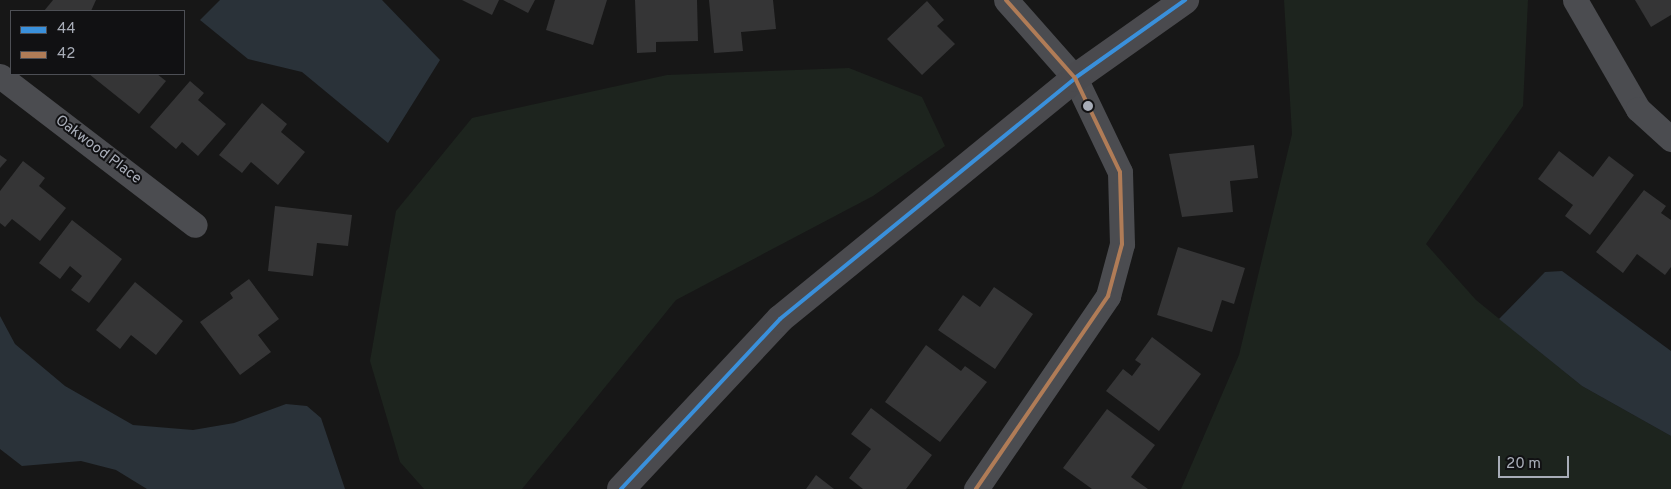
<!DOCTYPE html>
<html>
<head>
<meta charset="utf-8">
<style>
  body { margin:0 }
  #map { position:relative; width:1671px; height:489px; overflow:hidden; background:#171717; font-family:Overpass,sans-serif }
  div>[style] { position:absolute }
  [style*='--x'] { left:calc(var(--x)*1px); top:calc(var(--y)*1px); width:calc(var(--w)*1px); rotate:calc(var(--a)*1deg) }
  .green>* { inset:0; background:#1d241e }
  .water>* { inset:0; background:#2a3239 }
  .building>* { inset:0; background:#353536 }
  .street>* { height:25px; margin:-12.5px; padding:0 12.5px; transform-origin:12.5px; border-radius:12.5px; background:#4b4c50 }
  .secondary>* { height:28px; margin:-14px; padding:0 14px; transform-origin:14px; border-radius:14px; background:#4a4a4e }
  .bus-1>* { height:4px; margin:-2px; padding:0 2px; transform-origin:2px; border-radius:2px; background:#3a90db }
  .bus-2>* { height:4px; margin:-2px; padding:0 2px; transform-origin:2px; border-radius:2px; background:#b07c57 }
  .dots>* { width:14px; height:14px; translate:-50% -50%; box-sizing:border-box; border:2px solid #111113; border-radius:50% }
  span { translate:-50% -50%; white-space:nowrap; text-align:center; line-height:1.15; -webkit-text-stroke:4px #111113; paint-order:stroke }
  .street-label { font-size:15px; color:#a8adb8 }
  .legend { position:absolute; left:10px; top:10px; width:175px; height:65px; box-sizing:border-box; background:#111113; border:1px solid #4d4f55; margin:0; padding:6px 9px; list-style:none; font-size:15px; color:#a8adb8 }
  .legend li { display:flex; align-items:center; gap:10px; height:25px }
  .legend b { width:25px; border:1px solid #4d4f55 }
  .scale { position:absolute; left:1498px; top:456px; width:71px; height:22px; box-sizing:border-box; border:2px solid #a8adb8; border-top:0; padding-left:6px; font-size:15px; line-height:18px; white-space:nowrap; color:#a8adb8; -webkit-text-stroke:4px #111113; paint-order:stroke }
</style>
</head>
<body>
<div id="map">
  <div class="green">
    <div style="clip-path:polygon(1284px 0,1528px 0,1523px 106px,1426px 244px,1476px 300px,1582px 386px,1671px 436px,1671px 489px,1181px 489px,1239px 355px,1292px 134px)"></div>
    <div style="clip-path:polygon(849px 68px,922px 97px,945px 146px,873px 196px,676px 300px,522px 489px,424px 489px,400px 462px,370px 361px,396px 211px,472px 118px,667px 75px)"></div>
  </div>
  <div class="water">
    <div style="clip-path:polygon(220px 0,382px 0,440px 60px,388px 143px,302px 72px,248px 59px,200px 20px)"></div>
    <div style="clip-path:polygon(1562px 271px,1671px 351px,1671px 436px,1582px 386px,1499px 319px,1545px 272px)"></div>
    <div style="clip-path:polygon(0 316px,15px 344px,65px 386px,133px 425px,193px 430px,234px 423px,286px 404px,307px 406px,321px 418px,345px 489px,147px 489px,116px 470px,81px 461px,22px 466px,0 449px)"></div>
  </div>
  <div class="building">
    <div style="clip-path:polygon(53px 0,96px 0,91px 11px,44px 11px)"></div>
    <div style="clip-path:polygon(462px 0,499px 0,492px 15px)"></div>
    <div style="clip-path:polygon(503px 0,535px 0,528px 13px)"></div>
    <div style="clip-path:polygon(555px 0,607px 0,593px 45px,546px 30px)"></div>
    <div style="clip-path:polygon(635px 0,697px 0,698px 41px,656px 42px,656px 52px,637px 53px)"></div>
    <div style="clip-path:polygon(709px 0,773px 0,776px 29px,741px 32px,743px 51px,714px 53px)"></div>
    <div style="clip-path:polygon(1635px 0,1671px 0,1671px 15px,1651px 27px)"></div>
    <div style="clip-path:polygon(927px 1px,944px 20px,937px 26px,955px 44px,922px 75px,887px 39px)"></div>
    <div style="clip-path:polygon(89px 74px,157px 74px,166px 81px,139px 114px)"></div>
    <div style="clip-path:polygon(190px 81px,204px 93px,198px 100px,226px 124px,198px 156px,182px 142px,176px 149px,150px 127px)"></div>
    <div style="clip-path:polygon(262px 103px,287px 124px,281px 132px,305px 152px,278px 185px,251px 162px,242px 173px,219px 155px)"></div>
    <div style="clip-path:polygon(1254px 145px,1258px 178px,1230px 181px,1233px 212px,1182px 217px,1169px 154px)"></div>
    <div style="clip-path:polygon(1559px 151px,1593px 177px,1609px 156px,1634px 175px,1590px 235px,1565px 216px,1573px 205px,1538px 179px)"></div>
    <div style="clip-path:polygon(0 155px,7px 160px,0 168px)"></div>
    <div style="clip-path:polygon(23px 161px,45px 178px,39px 186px,66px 208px,40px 241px,12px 219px,5px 227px,0 223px,0 191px)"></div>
    <div style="clip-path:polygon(1644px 190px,1666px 206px,1661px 213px,1671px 220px,1671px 267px,1665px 275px,1637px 254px,1623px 273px,1596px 252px)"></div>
    <div style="clip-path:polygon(275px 206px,352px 215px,348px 246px,317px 243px,313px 276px,268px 271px)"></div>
    <div style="clip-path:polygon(72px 220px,122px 259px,89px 303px,71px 290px,82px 276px,70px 266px,60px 279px,39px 263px)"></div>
    <div style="clip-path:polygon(1178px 247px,1245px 268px,1234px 304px,1222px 300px,1212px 332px,1157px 315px)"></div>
    <div style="clip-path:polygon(249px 279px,279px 319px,258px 335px,271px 352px,240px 375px,200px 322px,233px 298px,230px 293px)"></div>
    <div style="clip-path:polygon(135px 282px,183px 321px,156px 355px,131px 335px,120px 349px,96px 330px)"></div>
    <div style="clip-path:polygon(994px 287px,1033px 314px,995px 369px,938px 330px,963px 295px,980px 307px)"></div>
    <div style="clip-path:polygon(1152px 337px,1201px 374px,1159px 431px,1106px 391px,1123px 369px,1132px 376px,1141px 364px,1135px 360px)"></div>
    <div style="clip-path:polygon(926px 345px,961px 371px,965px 366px,987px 382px,940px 442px,885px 402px)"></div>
    <div style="clip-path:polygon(871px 408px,932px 455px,906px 489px,863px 489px,849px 478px,871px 449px,851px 434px)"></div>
    <div style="clip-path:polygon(1107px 409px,1155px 445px,1131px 477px,1148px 489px,1092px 489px,1063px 468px)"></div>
    <div style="clip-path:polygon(816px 475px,834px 489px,806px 489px)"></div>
  </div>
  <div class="street">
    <div style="--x:1575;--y:0;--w:126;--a:60"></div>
    <div style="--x:1638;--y:109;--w:45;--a:42.3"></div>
    <div style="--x:0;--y:76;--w:245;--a:37.4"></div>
    <div style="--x:976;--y:489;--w:234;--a:-55.6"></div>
    <div style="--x:1108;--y:296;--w:54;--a:-74.9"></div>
    <div style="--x:1122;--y:244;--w:72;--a:-91.6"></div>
    <div style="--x:1120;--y:172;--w:104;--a:-115.6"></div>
    <div style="--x:1075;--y:78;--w:104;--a:-131.5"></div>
  </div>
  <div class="secondary">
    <div style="--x:621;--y:489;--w:233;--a:-46.9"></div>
    <div style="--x:780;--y:319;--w:381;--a:-39.2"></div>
    <div style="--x:1075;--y:78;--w:135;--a:-35.3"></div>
  </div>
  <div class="bus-1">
    <div style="--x:621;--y:489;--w:233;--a:-46.9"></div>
    <div style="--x:780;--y:319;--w:381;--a:-39.2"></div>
    <div style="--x:1075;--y:78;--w:135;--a:-35.3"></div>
  </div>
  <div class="bus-2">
    <div style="--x:976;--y:489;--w:234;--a:-55.6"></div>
    <div style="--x:1108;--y:296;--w:54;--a:-74.9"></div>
    <div style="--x:1122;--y:244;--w:72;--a:-91.6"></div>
    <div style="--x:1120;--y:172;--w:104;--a:-115.6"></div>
    <div style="--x:1075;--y:78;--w:104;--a:-131.5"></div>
  </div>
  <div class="dots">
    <div style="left:1088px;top:106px;background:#a8adb8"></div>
  </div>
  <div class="street-label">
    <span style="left:98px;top:150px;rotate:37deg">Oakwood Place</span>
  </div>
  <ul class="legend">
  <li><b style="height:6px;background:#3a90db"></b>44</li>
  <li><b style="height:6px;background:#b07c57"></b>42</li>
  </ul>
  <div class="scale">20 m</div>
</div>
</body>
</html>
